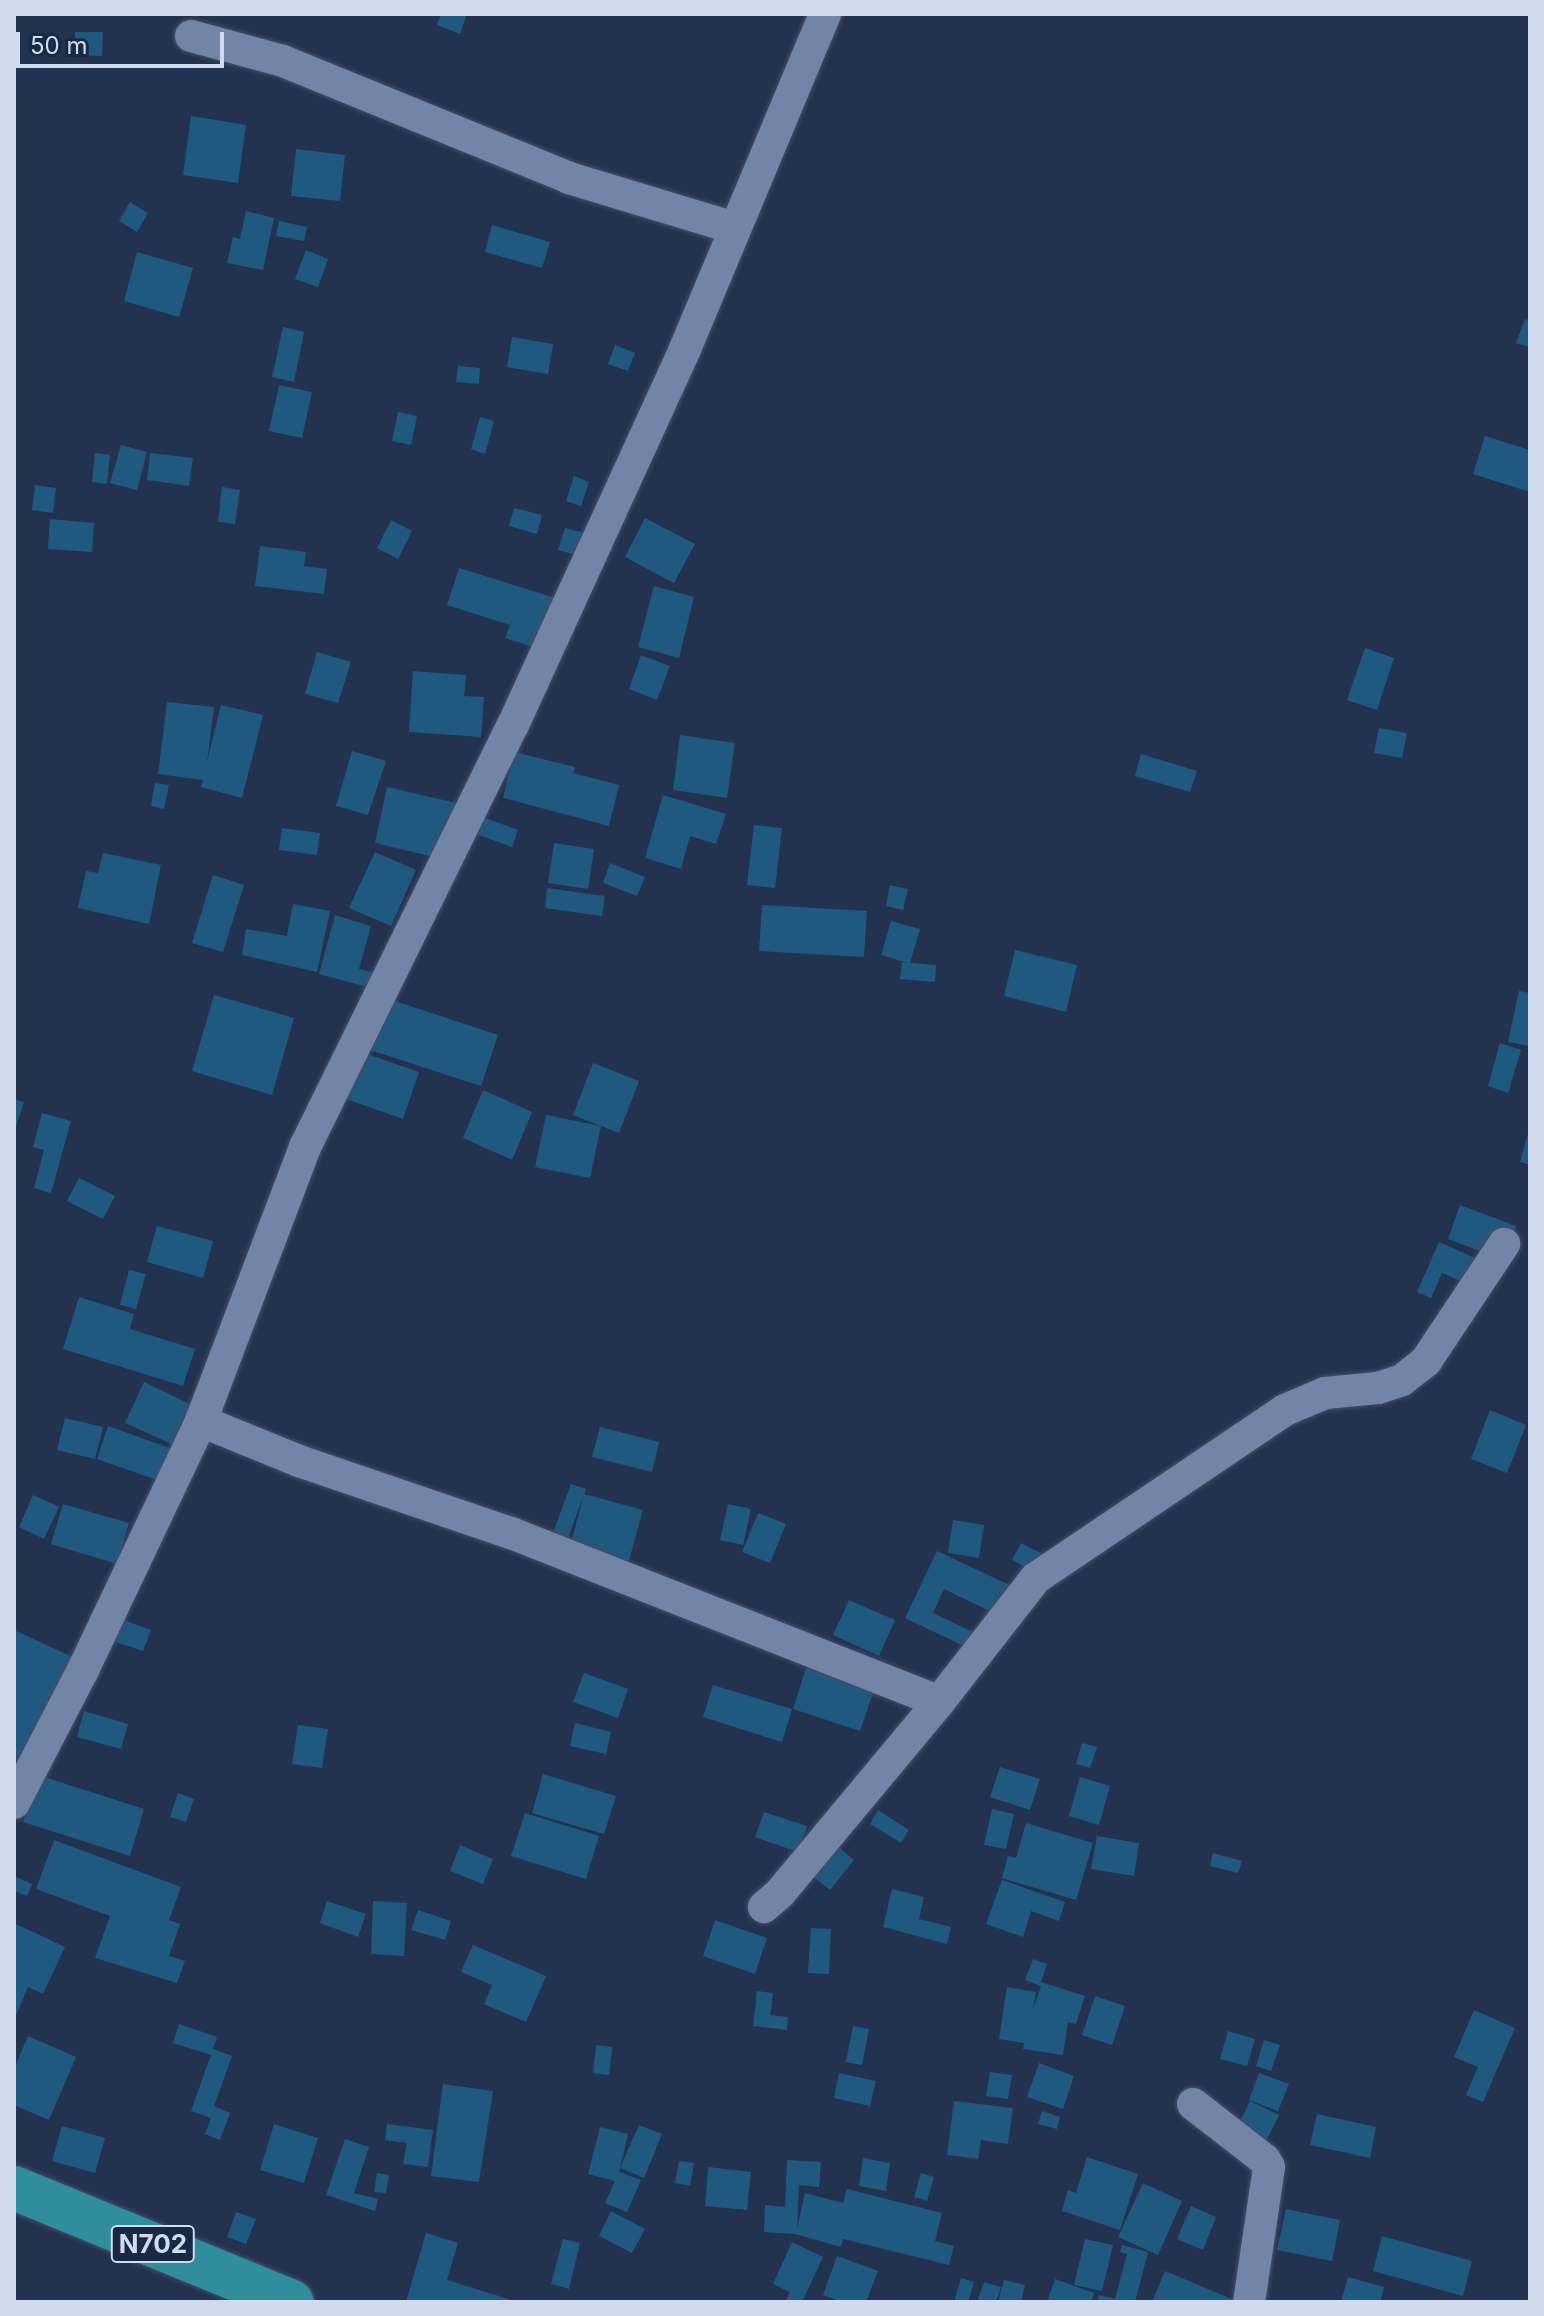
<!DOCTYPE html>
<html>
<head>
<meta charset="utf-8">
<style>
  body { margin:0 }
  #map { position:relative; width:1544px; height:2316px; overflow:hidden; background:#23324f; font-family:Inter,sans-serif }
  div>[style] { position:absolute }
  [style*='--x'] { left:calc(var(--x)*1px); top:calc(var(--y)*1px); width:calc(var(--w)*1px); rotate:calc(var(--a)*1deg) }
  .building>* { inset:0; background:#205980 }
  .roads { filter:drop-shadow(0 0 2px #434f68) drop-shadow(0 0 2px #434f68) }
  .minor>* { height:32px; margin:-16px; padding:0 16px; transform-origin:16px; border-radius:16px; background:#7385a7 }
  .trunk>* { height:44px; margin:-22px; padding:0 22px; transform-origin:22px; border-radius:22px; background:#308e9c }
  span { translate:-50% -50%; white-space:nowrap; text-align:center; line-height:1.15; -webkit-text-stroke:6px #192844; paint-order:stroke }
  .shield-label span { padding:2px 6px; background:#192844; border:2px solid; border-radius:6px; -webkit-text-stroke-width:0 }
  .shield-label { font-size:26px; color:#d1dbee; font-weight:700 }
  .frame { position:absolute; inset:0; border:16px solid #d1dbee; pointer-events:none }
  .scale { position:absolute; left:16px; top:32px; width:208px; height:36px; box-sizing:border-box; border:4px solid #d1dbee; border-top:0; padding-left:10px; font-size:24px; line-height:28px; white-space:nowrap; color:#d1dbee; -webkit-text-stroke:6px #192844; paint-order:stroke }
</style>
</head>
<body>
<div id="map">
  <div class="building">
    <div style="clip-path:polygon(441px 14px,467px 14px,460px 34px,437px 25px)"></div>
    <div style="clip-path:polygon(75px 32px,103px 32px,102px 56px,75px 55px)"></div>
    <div style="clip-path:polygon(191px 116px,246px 125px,238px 183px,183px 175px)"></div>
    <div style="clip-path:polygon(296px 149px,345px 155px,340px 201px,291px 196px)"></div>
    <div style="clip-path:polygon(130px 202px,148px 213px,137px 232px,119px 221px)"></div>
    <div style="clip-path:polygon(246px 211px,274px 218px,263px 270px,227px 263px,233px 237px,240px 239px)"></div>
    <div style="clip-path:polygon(279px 221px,307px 227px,304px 241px,276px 236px)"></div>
    <div style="clip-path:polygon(492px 225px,550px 242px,542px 268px,485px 252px)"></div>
    <div style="clip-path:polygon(306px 250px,328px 259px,318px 287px,295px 279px)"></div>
    <div style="clip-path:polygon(137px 252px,193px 268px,179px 317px,124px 301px)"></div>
    <div style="clip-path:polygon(1525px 319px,1530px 321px,1529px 347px,1516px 343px)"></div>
    <div style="clip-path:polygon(283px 327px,304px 332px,294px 382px,272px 377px)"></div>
    <div style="clip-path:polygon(512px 337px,553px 344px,548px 374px,507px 367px)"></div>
    <div style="clip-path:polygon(615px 345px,635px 353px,628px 371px,608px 364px)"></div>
    <div style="clip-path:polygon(458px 366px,480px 368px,479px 384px,456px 382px)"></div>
    <div style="clip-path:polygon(279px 385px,312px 392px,302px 438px,269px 431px)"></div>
    <div style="clip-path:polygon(398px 412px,417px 416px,411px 445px,392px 441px)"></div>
    <div style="clip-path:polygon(480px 417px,494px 421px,485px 454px,471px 449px)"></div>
    <div style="clip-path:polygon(1485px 436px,1530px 450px,1530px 492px,1473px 474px)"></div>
    <div style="clip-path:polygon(121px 445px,147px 452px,137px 490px,110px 483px)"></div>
    <div style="clip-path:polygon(95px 453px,110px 455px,107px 484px,92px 482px)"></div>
    <div style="clip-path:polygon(150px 453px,193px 458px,189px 486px,147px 480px)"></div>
    <div style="clip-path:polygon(574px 476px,589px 482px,581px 506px,566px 501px)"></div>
    <div style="clip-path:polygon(35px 485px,56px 488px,53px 513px,32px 510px)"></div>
    <div style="clip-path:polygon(222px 487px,240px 490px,235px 524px,218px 522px)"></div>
    <div style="clip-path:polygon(514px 508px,542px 515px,537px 534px,509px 526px)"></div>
    <div style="clip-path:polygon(645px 518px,695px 544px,674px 583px,625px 557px)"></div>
    <div style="clip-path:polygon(50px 519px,94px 523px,92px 552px,48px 549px)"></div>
    <div style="clip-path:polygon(391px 520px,412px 531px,398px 559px,377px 548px)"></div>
    <div style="clip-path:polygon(565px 528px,589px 534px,583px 557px,558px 550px)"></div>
    <div style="clip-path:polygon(260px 546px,306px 552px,304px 566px,327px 569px,324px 594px,255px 586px)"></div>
    <div style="clip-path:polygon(459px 568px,562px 600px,546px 651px,505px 638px,510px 625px,447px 605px)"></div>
    <div style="clip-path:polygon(654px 586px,694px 597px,679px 658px,638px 647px)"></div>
    <div style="clip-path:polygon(1365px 648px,1394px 658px,1377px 710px,1347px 700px)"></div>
    <div style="clip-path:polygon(317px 652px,351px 662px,338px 703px,305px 694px)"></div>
    <div style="clip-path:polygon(641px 655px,670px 666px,657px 700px,629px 689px)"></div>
    <div style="clip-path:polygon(413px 671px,466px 675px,464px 696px,484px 697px,481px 737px,409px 732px)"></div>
    <div style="clip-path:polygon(167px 702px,214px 707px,207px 762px,221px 705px,263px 715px,242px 798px,201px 787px,203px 780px,158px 774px)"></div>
    <div style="clip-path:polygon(1379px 728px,1407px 733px,1402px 758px,1374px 753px)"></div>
    <div style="clip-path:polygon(680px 735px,735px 743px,727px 798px,673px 790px)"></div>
    <div style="clip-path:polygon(352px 751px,386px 761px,368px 815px,336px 806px)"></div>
    <div style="clip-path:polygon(514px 752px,575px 767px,573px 773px,619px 785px,609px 826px,503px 798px)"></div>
    <div style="clip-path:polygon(1141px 754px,1197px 771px,1190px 792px,1135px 776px)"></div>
    <div style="clip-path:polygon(155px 783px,169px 785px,164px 809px,151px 806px)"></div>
    <div style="clip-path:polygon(387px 787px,456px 803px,443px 859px,375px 843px)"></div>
    <div style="clip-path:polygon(663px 795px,726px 814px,716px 844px,690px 836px,681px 869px,645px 858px)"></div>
    <div style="clip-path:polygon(482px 817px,518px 830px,512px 847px,476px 834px)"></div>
    <div style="clip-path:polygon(754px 825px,782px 828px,775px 888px,747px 885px)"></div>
    <div style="clip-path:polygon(282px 828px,320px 833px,317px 855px,279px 850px)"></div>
    <div style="clip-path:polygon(554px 843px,594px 849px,588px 889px,548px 883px)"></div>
    <div style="clip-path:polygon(375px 852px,416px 870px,391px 926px,349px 908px)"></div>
    <div style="clip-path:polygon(103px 853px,161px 865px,149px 924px,78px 908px,86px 871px,98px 873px)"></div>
    <div style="clip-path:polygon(610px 863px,645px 877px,637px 896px,603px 883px)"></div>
    <div style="clip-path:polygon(213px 875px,244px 885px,223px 952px,192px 943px)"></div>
    <div style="clip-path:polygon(890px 885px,908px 889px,903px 910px,886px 906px)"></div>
    <div style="clip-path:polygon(547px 888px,605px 896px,602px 916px,545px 908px)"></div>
    <div style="clip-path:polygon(293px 904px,330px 911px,317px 972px,242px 955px,246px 929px,287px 936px)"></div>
    <div style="clip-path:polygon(762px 905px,867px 911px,864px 957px,759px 951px)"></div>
    <div style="clip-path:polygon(335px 915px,371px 926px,359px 969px,375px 973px,371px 988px,319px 974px)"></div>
    <div style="clip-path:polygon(891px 921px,920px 929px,910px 963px,936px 965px,935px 982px,900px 979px,902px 962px,908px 963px,881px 955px)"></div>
    <div style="clip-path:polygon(1015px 950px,1077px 965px,1066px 1012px,1004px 996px)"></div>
    <div style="clip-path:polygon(1519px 991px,1530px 993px,1530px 1046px,1508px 1042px)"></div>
    <div style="clip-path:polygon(214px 995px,294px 1018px,272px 1095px,192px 1071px)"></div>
    <div style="clip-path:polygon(386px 998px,498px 1035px,481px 1086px,370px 1050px)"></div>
    <div style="clip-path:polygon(1500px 1043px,1521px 1050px,1508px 1093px,1488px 1086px)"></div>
    <div style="clip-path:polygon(361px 1052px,419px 1072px,403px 1119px,346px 1099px)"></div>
    <div style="clip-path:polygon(593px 1063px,639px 1081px,619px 1133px,573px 1115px)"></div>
    <div style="clip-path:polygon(483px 1090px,532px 1112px,512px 1160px,463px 1138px)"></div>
    <div style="clip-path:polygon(14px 1099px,24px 1102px,15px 1130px,14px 1130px)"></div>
    <div style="clip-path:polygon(42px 1113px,71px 1121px,51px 1193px,34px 1188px,44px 1150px,33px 1147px)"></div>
    <div style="clip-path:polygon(546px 1115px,601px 1126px,590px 1178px,535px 1167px)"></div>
    <div style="clip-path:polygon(1529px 1130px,1530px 1131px,1530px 1165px,1520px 1162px)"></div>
    <div style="clip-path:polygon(79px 1178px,115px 1196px,103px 1219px,67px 1201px)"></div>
    <div style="clip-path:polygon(1460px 1205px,1516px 1226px,1504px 1260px,1448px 1239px)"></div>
    <div style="clip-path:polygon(157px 1226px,213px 1241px,203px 1278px,147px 1262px)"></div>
    <div style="clip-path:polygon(1439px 1242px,1500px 1269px,1489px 1293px,1442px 1273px,1431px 1298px,1417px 1292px)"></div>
    <div style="clip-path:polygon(129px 1270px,146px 1274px,136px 1309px,120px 1305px)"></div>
    <div style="clip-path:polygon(79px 1297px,134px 1314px,130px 1329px,195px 1349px,183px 1386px,63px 1349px)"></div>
    <div style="clip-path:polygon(144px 1382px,194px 1406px,176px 1446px,125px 1423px)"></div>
    <div style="clip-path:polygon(1490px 1410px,1526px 1425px,1507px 1473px,1471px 1459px)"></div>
    <div style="clip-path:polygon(65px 1418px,103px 1427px,95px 1459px,57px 1450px)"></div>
    <div style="clip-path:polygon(108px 1426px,175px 1450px,163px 1482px,97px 1459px)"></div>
    <div style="clip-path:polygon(600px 1427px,659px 1442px,652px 1472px,592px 1457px)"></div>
    <div style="clip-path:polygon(571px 1484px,586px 1489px,565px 1546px,550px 1541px)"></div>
    <div style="clip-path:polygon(584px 1494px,643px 1510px,628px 1564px,570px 1547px)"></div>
    <div style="clip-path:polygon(33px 1495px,59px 1507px,44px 1539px,19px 1527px)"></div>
    <div style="clip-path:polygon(63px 1504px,129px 1523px,117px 1564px,51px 1544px)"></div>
    <div style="clip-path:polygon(728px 1504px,751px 1509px,743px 1545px,720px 1540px)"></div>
    <div style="clip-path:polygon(758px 1513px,786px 1524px,770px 1563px,742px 1552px)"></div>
    <div style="clip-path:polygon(953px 1520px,984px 1525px,979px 1558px,948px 1553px)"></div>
    <div style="clip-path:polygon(1021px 1543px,1048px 1557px,1039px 1575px,1012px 1560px)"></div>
    <div style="clip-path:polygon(937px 1551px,1018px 1589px,1004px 1618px,944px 1589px,933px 1613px,975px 1633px,968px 1648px,905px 1618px)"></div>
    <div style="clip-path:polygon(849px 1600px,895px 1620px,879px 1656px,833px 1635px)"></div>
    <div style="clip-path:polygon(118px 1618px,151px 1630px,143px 1651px,110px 1640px)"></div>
    <div style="clip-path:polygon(14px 1630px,79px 1660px,14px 1776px)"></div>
    <div style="clip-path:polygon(808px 1662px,876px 1684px,860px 1731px,793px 1709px)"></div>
    <div style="clip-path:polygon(584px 1673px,628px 1689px,618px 1718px,573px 1702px)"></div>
    <div style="clip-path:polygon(713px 1685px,792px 1709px,782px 1742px,703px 1717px)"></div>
    <div style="clip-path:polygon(84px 1711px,128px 1724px,121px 1749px,77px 1737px)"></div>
    <div style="clip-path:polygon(575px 1723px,611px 1732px,606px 1754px,570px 1746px)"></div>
    <div style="clip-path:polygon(298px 1725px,328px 1729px,322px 1768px,292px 1764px)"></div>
    <div style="clip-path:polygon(1082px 1743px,1097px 1747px,1090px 1768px,1076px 1764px)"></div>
    <div style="clip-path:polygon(1000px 1767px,1040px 1779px,1030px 1810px,990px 1797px)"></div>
    <div style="clip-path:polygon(543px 1774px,616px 1796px,604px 1834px,532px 1813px)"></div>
    <div style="clip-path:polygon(38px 1775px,144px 1809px,130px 1856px,23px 1822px)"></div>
    <div style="clip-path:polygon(1080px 1777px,1110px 1786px,1099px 1825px,1069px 1816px)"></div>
    <div style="clip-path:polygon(178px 1793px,194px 1799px,186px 1822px,170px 1817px)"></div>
    <div style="clip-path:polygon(992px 1809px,1014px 1814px,1006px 1849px,984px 1845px)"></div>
    <div style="clip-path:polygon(878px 1810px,909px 1830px,901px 1843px,870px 1824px)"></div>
    <div style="clip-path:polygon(764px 1812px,807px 1826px,798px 1852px,755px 1837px)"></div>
    <div style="clip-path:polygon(525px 1813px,599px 1836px,586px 1879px,511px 1856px)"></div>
    <div style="clip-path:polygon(1026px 1823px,1093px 1843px,1076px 1900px,1002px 1878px,1008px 1856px,1016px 1858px)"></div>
    <div style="clip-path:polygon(1097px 1836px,1139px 1843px,1134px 1876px,1091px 1869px)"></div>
    <div style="clip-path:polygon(54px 1840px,181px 1887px,169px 1920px,180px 1924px,169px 1956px,185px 1961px,177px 1983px,95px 1958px,110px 1916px,36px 1889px)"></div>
    <div style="clip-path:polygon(835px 1844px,854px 1860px,830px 1890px,811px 1875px)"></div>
    <div style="clip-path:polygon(460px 1845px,493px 1859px,483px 1884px,450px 1871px)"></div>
    <div style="clip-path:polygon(1213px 1853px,1242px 1861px,1238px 1873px,1210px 1866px)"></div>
    <div style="clip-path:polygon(14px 1876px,32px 1884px,27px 1896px,14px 1891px)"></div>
    <div style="clip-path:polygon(1002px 1880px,1065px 1902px,1059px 1921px,1031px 1911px,1023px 1937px,986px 1924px)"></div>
    <div style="clip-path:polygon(892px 1889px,924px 1897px,919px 1919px,951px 1927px,947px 1944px,883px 1927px)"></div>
    <div style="clip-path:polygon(327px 1901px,366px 1914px,358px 1937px,320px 1923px)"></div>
    <div style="clip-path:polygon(373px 1901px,407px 1903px,404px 1956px,371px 1954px)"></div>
    <div style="clip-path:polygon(418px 1910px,451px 1921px,445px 1940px,411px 1930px)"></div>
    <div style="clip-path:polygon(715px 1920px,767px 1938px,755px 1974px,703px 1956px)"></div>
    <div style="clip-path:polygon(14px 1923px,65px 1947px,43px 1994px,28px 1987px,14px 2020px)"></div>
    <div style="clip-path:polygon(811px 1928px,831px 1929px,829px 1974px,808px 1973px)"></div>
    <div style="clip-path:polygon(473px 1945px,546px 1976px,526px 2022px,484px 2004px,492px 1985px,461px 1972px)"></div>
    <div style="clip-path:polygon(1033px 1959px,1047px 1964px,1041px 1982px,1085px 1996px,1076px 2024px,1068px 2022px,1063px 2055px,1023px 2049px,1024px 2043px,999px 2039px,1007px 1987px,1036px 1992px,1033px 2009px,1041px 1986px,1025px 1980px)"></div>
    <div style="clip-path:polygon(757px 1991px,773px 1993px,770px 2015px,788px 2017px,787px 2030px,753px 2026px)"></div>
    <div style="clip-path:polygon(1095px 1996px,1125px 2006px,1112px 2045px,1082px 2035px)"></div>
    <div style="clip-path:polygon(1474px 2010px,1515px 2028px,1483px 2102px,1466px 2095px,1478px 2067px,1454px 2057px)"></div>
    <div style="clip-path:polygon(179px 2024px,217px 2037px,213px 2049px,232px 2056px,214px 2106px,230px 2113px,220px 2140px,205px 2134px,211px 2118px,191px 2111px,211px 2055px,173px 2043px)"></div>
    <div style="clip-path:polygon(853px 2026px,869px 2029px,862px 2065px,846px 2062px)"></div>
    <div style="clip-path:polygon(1228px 2031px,1255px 2039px,1247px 2066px,1220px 2059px)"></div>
    <div style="clip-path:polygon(28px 2036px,76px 2057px,49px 2120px,14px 2105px,14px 2069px)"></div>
    <div style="clip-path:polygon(1264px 2040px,1280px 2045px,1271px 2071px,1256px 2066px)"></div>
    <div style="clip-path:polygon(596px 2045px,612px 2047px,609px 2075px,593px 2073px)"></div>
    <div style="clip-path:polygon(1039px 2063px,1074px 2076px,1063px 2109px,1027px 2097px)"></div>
    <div style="clip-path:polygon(990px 2072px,1012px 2075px,1008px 2099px,986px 2096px)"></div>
    <div style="clip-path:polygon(839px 2073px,876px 2081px,870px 2106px,834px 2098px)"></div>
    <div style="clip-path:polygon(1259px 2073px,1289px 2084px,1278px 2111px,1249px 2100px)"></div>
    <div style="clip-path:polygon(443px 2084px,493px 2091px,479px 2182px,431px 2176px)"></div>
    <div style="clip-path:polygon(954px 2101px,1013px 2108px,1008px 2144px,981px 2140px,978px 2159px,947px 2155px)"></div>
    <div style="clip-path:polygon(1250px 2101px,1279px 2115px,1265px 2143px,1236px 2129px)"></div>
    <div style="clip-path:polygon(1042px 2111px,1060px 2117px,1057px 2129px,1038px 2124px)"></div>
    <div style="clip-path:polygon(1317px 2114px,1376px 2127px,1370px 2158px,1310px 2145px)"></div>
    <div style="clip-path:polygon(274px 2124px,318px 2138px,304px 2183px,260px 2170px)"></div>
    <div style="clip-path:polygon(387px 2124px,433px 2130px,428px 2167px,403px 2164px,407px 2143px,385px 2140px)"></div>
    <div style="clip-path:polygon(639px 2125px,662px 2134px,644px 2178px,620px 2168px)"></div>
    <div style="clip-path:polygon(62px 2126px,105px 2138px,95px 2173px,52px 2161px)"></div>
    <div style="clip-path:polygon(600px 2127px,628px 2134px,619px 2172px,641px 2180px,627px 2212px,605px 2203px,615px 2181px,588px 2174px)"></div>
    <div style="clip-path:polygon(345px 2139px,369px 2147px,354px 2193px,378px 2199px,375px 2211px,326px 2195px)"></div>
    <div style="clip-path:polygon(1087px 2157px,1138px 2174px,1120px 2230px,1062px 2211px,1068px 2190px,1076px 2193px)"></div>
    <div style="clip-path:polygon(863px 2158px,890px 2163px,886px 2191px,859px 2186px)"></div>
    <div style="clip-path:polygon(787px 2160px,821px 2162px,819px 2187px,799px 2185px,797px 2228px,805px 2193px,843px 2203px,847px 2189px,942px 2213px,935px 2241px,954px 2246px,949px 2265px,843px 2239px,841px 2247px,795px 2234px,764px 2232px,765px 2205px,785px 2207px)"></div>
    <div style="clip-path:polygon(679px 2161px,694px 2163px,690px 2186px,675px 2183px)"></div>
    <div style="clip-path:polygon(708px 2167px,751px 2172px,747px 2210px,705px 2206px)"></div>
    <div style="clip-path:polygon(377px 2173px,389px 2175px,386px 2193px,374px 2192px)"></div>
    <div style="clip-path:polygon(921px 2173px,934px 2177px,927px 2201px,914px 2197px)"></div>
    <div style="clip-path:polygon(1143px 2183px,1182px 2201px,1158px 2255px,1118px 2237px)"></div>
    <div style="clip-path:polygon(1191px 2206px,1216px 2217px,1203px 2250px,1177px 2239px)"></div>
    <div style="clip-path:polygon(1286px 2209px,1340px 2220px,1332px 2261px,1277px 2250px)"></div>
    <div style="clip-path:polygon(611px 2211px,645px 2229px,632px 2253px,599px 2236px)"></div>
    <div style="clip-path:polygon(236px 2212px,256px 2219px,246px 2244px,227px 2237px)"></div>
    <div style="clip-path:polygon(426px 2233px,458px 2243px,447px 2280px,518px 2302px,406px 2302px)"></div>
    <div style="clip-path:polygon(1382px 2236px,1472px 2261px,1463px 2296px,1373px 2271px)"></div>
    <div style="clip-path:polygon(563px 2239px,580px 2243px,569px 2289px,551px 2284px)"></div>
    <div style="clip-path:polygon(1085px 2239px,1113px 2245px,1102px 2291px,1074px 2285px)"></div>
    <div style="clip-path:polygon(792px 2242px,823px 2257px,802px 2302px,785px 2302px,790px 2292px,773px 2284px)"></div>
    <div style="clip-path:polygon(1122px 2245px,1148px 2252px,1135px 2302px,1097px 2302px,1099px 2295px,1115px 2299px,1127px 2254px,1120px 2252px)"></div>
    <div style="clip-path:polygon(837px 2256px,878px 2271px,866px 2302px,842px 2302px,823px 2295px)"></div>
    <div style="clip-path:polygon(1165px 2271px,1239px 2302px,1152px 2302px)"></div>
    <div style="clip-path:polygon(1348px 2277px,1384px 2287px,1380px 2302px,1341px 2302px)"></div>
    <div style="clip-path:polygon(961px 2278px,974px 2282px,968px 2302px,954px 2302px)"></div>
    <div style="clip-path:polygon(1055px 2279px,1094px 2293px,1091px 2302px,1047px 2302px)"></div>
    <div style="clip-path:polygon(1004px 2280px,1025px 2285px,1021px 2302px,998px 2302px)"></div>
    <div style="clip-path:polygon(984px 2282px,1001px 2287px,996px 2302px,977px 2302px)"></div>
  </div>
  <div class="roads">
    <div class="minor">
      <div style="--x:191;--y:36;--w:95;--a:15.2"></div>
      <div style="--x:283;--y:61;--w:309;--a:22.2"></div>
      <div style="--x:569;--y:178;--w:173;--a:16.8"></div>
      <div style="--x:201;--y:1421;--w:106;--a:22.2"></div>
      <div style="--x:299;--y:1461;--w:224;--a:18.8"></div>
      <div style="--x:511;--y:1533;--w:460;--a:21.5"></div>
      <div style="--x:14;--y:1803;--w:150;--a:-62.6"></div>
      <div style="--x:83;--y:1670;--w:276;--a:-64.6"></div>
      <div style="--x:201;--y:1421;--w:295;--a:-69.2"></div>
      <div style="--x:306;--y:1145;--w:468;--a:-63.8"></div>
      <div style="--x:513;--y:725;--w:413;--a:-65.4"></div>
      <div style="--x:685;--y:349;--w:363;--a:-67.3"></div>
      <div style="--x:764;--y:1907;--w:21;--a:-41"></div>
      <div style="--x:780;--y:1893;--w:249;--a:-50.2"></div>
      <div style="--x:939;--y:1702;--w:157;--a:-52"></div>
      <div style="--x:1036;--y:1578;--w:300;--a:-34"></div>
      <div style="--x:1285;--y:1410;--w:43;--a:-23"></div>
      <div style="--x:1325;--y:1393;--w:53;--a:-5.4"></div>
      <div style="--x:1378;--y:1388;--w:25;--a:-18"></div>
      <div style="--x:1402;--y:1380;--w:31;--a:-38"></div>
      <div style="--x:1426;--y:1361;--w:141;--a:-56.3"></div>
      <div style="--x:1193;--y:2104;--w:91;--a:37.9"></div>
      <div style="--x:1265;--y:2160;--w:8;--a:60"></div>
      <div style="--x:1269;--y:2167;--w:136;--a:98.4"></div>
    </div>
    <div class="trunk">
      <div style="--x:14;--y:2188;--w:300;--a:22.3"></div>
    </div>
  </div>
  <div class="shield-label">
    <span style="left:153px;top:2244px">N702</span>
  </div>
  <div class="frame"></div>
  <div class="scale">50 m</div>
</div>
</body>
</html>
